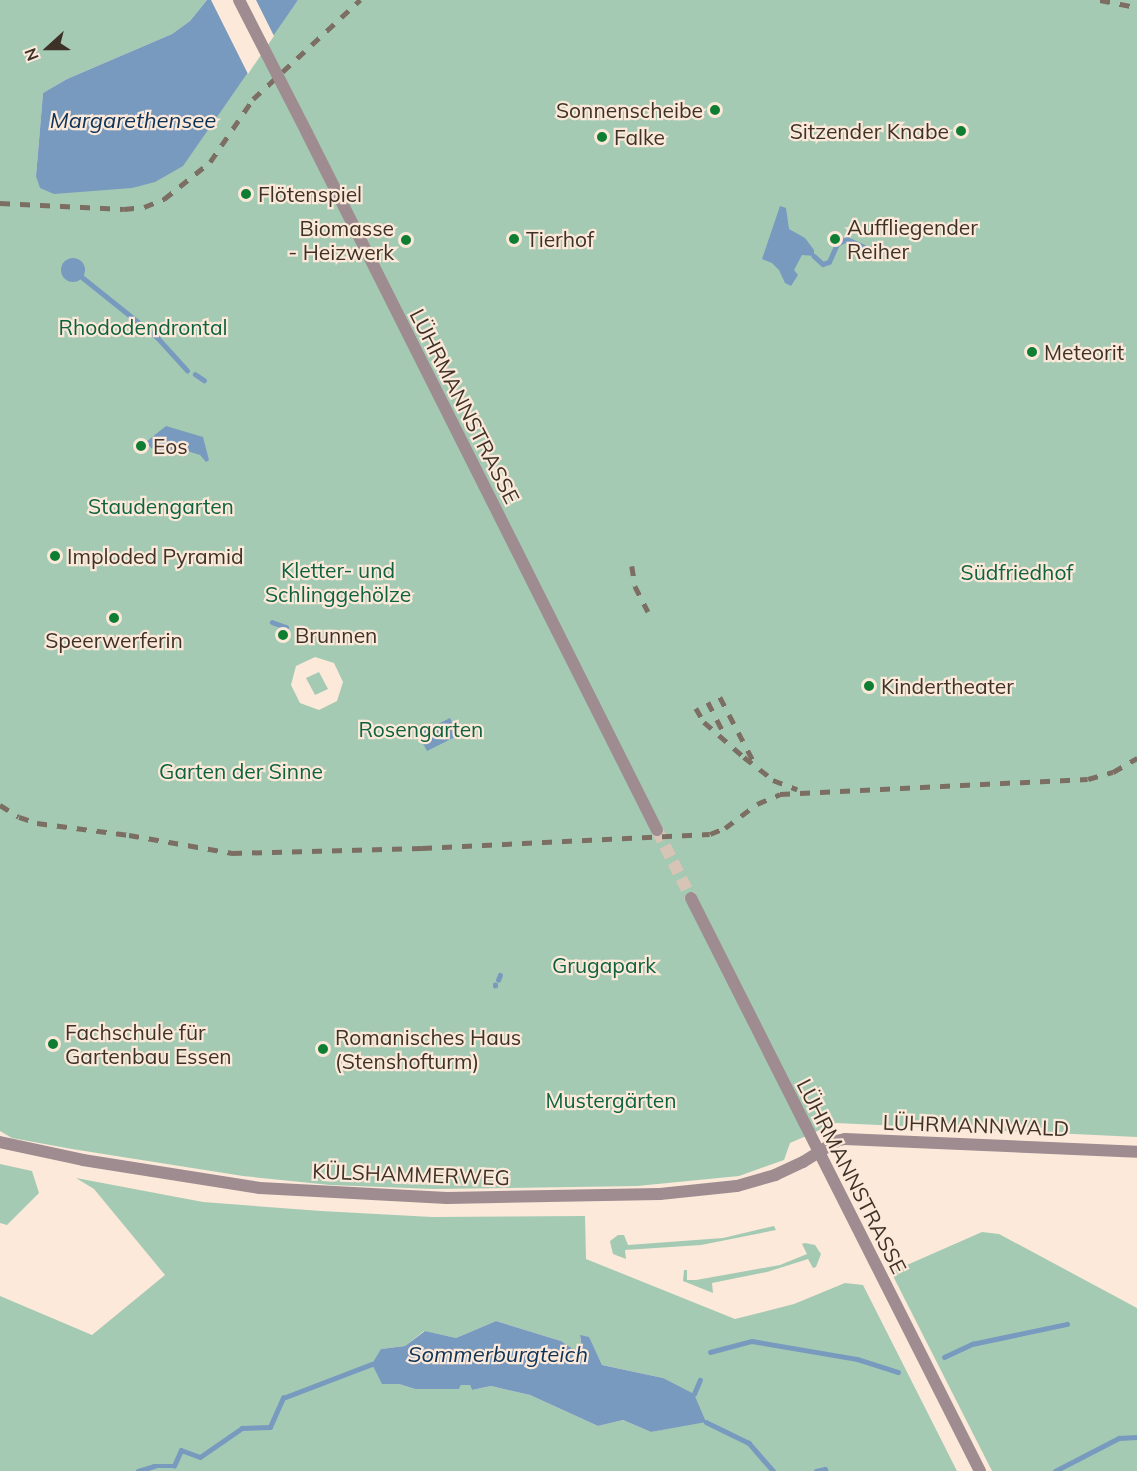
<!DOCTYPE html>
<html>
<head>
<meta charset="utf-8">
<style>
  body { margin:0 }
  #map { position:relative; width:1137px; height:1471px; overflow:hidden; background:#fce9da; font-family:Mulish,sans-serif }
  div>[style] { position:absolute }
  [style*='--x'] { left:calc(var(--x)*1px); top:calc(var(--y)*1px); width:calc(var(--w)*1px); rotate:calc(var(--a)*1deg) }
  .green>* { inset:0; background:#a4cab3 }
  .water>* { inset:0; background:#789abf }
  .round { border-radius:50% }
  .pier>* { inset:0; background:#fce9da }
  .stream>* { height:4.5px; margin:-2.25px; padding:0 2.25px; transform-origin:2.25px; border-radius:2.25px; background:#789abf }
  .minor-tunnel>* { height:12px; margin-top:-6px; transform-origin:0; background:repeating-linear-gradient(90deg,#d6c4b6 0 12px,transparent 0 18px) }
  .minor>* { height:12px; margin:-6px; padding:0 6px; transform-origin:6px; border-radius:6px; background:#9e8c90 }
  .rail>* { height:4.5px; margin-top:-2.25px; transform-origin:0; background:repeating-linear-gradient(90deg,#7c6e62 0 10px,transparent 0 20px) }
  .minor-bridge>* { height:12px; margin:-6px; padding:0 6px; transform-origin:6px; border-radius:6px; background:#9e8c90 }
  .dots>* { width:16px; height:16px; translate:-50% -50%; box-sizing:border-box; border:3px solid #fce9da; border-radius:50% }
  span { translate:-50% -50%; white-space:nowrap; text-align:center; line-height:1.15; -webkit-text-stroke:4.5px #fce9da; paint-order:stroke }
  .poi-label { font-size:21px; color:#3e3228 }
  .right { translate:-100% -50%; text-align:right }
  .left { translate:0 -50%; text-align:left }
  .park-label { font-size:21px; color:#0d633f }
  .street-label { font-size:21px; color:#3e3228 }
  .water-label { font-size:22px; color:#0d3357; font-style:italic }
  .north { position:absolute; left:18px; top:18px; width:60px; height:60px; -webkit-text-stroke:4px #fce9da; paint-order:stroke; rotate:249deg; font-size:16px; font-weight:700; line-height:24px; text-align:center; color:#3e3228 }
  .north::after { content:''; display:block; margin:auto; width:21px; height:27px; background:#3e3228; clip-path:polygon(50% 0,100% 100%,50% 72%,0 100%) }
</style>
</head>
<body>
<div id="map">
  <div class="green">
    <div style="clip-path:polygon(evenodd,0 0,207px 0,190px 21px,172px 34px,67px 79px,43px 93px,36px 176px,267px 41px,298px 0,1137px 0,1137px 1137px,836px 1123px,790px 1143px,784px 1160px,739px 1176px,637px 1186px,434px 1189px,330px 1185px,243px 1176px,72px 1149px,12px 1138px,0 1131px,0 0,315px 657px,334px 663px,343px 682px,337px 701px,319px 710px,300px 703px,291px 685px,296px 666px,315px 657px)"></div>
    <div style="clip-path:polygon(319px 672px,328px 689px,315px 695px,306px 678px)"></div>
    <div style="clip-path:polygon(0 1164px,32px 1171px,39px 1193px,7px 1225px,0 1223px)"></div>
    <div style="clip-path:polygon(evenodd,76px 1178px,203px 1202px,321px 1211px,432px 1217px,585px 1216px,586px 1259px,735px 1319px,794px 1304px,845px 1283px,863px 1285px,957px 1471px,0 1471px,0 1296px,92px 1335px,165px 1275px,94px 1189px,76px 1178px,496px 1321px,561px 1341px,583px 1357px,580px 1336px,588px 1337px,602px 1365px,663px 1378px,705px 1421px,651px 1432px,623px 1420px,598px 1426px,530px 1395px,491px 1386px,472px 1390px,470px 1385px,461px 1385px,459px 1389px,415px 1389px,399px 1384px,382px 1384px,381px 1349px,405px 1346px,424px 1331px,456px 1338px,496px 1321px)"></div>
    <div style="clip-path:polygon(774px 1226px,776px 1230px,701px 1245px,625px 1250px,626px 1259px,613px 1254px,611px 1246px,610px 1241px,618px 1235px,624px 1235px,628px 1245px,723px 1238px)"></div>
    <div style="clip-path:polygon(982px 1232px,999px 1234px,1137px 1308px,1137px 1471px,992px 1471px,891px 1272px)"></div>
    <div style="clip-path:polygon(805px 1243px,815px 1245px,821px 1254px,816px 1267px,813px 1268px,808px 1259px,767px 1272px,712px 1283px,713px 1293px,683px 1281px,684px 1270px,687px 1270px,687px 1280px,696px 1280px,780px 1265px,807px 1254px,802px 1244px)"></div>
  </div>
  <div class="water">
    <div style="clip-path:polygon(207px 0,298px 0,183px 166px,155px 182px,132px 188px,54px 194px,40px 188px,36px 176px,43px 93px,67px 79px,172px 34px,190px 21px)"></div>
    <div style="clip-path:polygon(780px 206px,786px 208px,789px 229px,805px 238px,814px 250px,814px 256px,802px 255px,794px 270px,798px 275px,791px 286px,785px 283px,779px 270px,772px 263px,762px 259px)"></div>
    <div class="round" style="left:61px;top:258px;width:24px;height:24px"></div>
    <div style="clip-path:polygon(166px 426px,203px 437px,209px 460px,206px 462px,200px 455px,184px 450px,168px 453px,151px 448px,146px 442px)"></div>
    <div style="clip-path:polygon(450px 718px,459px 735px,427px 751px,418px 734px)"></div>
    <div style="clip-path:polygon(496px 1321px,561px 1341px,583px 1356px,580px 1335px,589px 1337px,602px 1365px,663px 1378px,694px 1394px,706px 1422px,651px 1432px,623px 1420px,598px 1426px,530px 1395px,491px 1386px,472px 1390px,470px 1385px,461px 1385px,459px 1389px,415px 1389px,399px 1384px,382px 1384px,372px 1364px,381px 1349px,405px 1346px,425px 1331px,456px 1338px)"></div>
  </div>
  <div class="pier">
    <div style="clip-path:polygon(211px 0,256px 0,274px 36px,248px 74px)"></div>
  </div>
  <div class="stream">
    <div style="--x:814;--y:256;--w:12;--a:42"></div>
    <div style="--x:823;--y:264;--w:6;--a:-18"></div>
    <div style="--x:829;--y:262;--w:20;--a:-66"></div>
    <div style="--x:837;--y:244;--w:11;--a:-27"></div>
    <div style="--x:847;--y:239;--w:21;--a:25"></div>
    <div style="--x:866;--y:248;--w:15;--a:0"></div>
    <div style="--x:82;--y:277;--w:96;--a:38.7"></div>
    <div style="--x:157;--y:337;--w:45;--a:47.7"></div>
    <div style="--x:195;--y:374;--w:11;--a:34"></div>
    <div style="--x:272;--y:622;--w:15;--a:20"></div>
    <div style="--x:286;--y:627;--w:9;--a:111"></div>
    <div style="--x:498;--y:980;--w:5;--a:-68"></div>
    <div style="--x:495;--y:986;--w:1;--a:-90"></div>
    <div style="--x:710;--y:1352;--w:43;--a:-14.7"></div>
    <div style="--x:752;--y:1341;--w:107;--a:9.7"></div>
    <div style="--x:857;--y:1359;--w:43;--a:17.6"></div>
    <div style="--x:944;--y:1357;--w:31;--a:-25"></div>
    <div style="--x:972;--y:1344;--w:97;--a:-11.9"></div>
    <div style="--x:694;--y:1394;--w:15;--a:-67"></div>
    <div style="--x:706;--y:1422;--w:48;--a:26"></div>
    <div style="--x:749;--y:1443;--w:37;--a:49"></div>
    <div style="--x:138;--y:1471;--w:17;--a:-17"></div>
    <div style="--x:154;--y:1466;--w:20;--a:0"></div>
    <div style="--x:174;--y:1466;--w:17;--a:-66"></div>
    <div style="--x:181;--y:1450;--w:20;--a:20"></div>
    <div style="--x:200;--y:1457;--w:51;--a:-34.6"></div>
    <div style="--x:242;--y:1428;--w:28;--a:-2"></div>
    <div style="--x:270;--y:1427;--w:32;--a:-66"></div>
    <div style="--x:283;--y:1398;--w:95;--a:-20.9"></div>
    <div style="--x:816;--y:1471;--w:9;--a:-13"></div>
    <div style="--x:825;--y:1469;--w:2;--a:63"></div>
    <div style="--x:1055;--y:1471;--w:72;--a:-27.3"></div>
    <div style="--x:1119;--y:1438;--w:18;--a:-3"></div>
  </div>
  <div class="minor-tunnel">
    <div style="--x:657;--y:830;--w:76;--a:63.4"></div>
  </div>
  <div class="minor">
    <div style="--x:307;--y:133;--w:780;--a:63.34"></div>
    <div style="--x:691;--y:898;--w:642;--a:63.24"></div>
    <div style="--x:0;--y:1142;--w:85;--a:12.2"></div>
    <div style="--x:83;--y:1160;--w:179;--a:9"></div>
    <div style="--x:260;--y:1188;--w:187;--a:3.1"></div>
    <div style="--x:447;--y:1198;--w:213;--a:-1.1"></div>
    <div style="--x:660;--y:1194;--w:77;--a:-5.9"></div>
    <div style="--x:737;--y:1186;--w:40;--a:-16"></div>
    <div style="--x:775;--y:1175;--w:31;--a:-25"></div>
    <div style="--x:803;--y:1162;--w:39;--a:-32"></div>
    <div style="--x:836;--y:1141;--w:9;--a:-13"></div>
    <div style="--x:845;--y:1139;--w:292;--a:2.5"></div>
  </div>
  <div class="rail">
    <div style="--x:1100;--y:0;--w:38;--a:11"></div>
    <div style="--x:0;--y:203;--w:124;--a:2.8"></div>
    <div style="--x:124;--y:209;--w:20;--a:-6"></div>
    <div style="--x:144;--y:207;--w:22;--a:-22"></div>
    <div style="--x:164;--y:199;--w:59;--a:-38.8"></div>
    <div style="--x:210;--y:162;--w:76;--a:-55.7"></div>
    <div style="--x:253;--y:99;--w:146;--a:-42.8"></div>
    <div style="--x:632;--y:566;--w:20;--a:81"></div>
    <div style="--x:635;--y:586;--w:29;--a:63"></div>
    <div style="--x:720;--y:697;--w:71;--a:62.4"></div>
    <div style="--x:708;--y:702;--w:39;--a:63"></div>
    <div style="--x:696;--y:708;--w:16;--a:60"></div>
    <div style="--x:704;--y:722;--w:53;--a:41.2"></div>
    <div style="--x:744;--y:757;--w:37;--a:38"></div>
    <div style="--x:773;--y:780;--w:26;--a:21"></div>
    <div style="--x:0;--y:805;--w:22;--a:32"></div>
    <div style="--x:19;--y:817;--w:19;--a:18"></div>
    <div style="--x:37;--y:823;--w:93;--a:7.4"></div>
    <div style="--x:129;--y:835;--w:105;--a:9.9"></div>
    <div style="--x:232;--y:853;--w:190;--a:-1.5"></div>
    <div style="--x:422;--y:848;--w:288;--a:-2.8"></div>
    <div style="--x:710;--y:834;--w:16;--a:-22"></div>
    <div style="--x:725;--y:828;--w:40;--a:-37"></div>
    <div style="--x:757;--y:804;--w:25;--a:-23"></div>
    <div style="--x:780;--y:794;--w:308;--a:-2.8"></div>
    <div style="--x:1088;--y:779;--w:26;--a:-16"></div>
    <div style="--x:1113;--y:772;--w:28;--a:-30"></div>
  </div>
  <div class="minor-bridge">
    <div style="--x:239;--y:0;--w:149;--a:62.9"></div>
  </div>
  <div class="dots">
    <div style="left:715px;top:110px;background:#0f7d32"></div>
    <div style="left:961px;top:131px;background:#0f7d32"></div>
    <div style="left:602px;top:137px;background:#0f7d32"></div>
    <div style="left:246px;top:194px;background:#0f7d32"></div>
    <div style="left:514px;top:239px;background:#0f7d32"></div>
    <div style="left:835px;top:239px;background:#0f7d32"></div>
    <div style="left:406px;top:240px;background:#0f7d32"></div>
    <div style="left:1032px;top:352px;background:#0f7d32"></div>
    <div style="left:141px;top:446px;background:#0f7d32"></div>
    <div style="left:55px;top:556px;background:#0f7d32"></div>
    <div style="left:114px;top:618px;background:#0f7d32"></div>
    <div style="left:283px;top:635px;background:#0f7d32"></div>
    <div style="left:869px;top:686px;background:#0f7d32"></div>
    <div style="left:53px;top:1044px;background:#0f7d32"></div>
    <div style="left:323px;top:1049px;background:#0f7d32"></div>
  </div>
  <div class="poi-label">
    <span class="right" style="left:703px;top:110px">Sonnenscheibe</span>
    <span class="right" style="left:949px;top:131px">Sitzender Knabe</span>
    <span class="left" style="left:614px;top:137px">Falke</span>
    <span class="left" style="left:258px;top:194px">Flötenspiel</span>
    <span class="left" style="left:847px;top:239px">Auffliegender<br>Reiher</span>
    <span class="right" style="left:394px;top:240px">Biomasse<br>- Heizwerk</span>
    <span class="left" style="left:526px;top:239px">Tierhof</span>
    <span class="left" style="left:1044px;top:352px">Meteorit</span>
    <span class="left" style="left:153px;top:446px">Eos</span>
    <span class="left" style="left:67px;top:556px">Imploded Pyramid</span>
    <span class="left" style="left:295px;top:635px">Brunnen</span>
    <span style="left:114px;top:640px">Speerwerferin</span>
    <span class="left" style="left:881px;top:686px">Kindertheater</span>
    <span class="left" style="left:65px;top:1044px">Fachschule für<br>Gartenbau Essen</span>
    <span class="left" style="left:335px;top:1049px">Romanisches Haus<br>(Stenshofturm)</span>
  </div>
  <div class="park-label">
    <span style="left:143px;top:327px">Rhododendrontal</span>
    <span style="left:161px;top:506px">Staudengarten</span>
    <span style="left:338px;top:582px">Kletter- und<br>Schlinggehölze</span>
    <span style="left:1017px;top:572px">Südfriedhof</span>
    <span style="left:421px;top:729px">Rosengarten</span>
    <span style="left:241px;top:771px">Garten der Sinne</span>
    <span style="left:604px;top:965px">Grugapark</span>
    <span style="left:611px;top:1100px">Mustergärten</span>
  </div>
  <div class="street-label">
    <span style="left:465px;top:406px;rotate:63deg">LÜHRMANNSTRASSE</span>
    <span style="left:976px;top:1125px;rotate:2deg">LÜHRMANNWALD</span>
    <span style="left:411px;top:1174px;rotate:2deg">KÜLSHAMMERWEG</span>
    <span style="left:852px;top:1176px;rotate:63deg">LÜHRMANNSTRASSE</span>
  </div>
  <div class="water-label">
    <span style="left:133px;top:121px">Margarethensee</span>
    <span style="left:498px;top:1355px">Sommerburgteich</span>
  </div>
  <div class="north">N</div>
</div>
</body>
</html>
